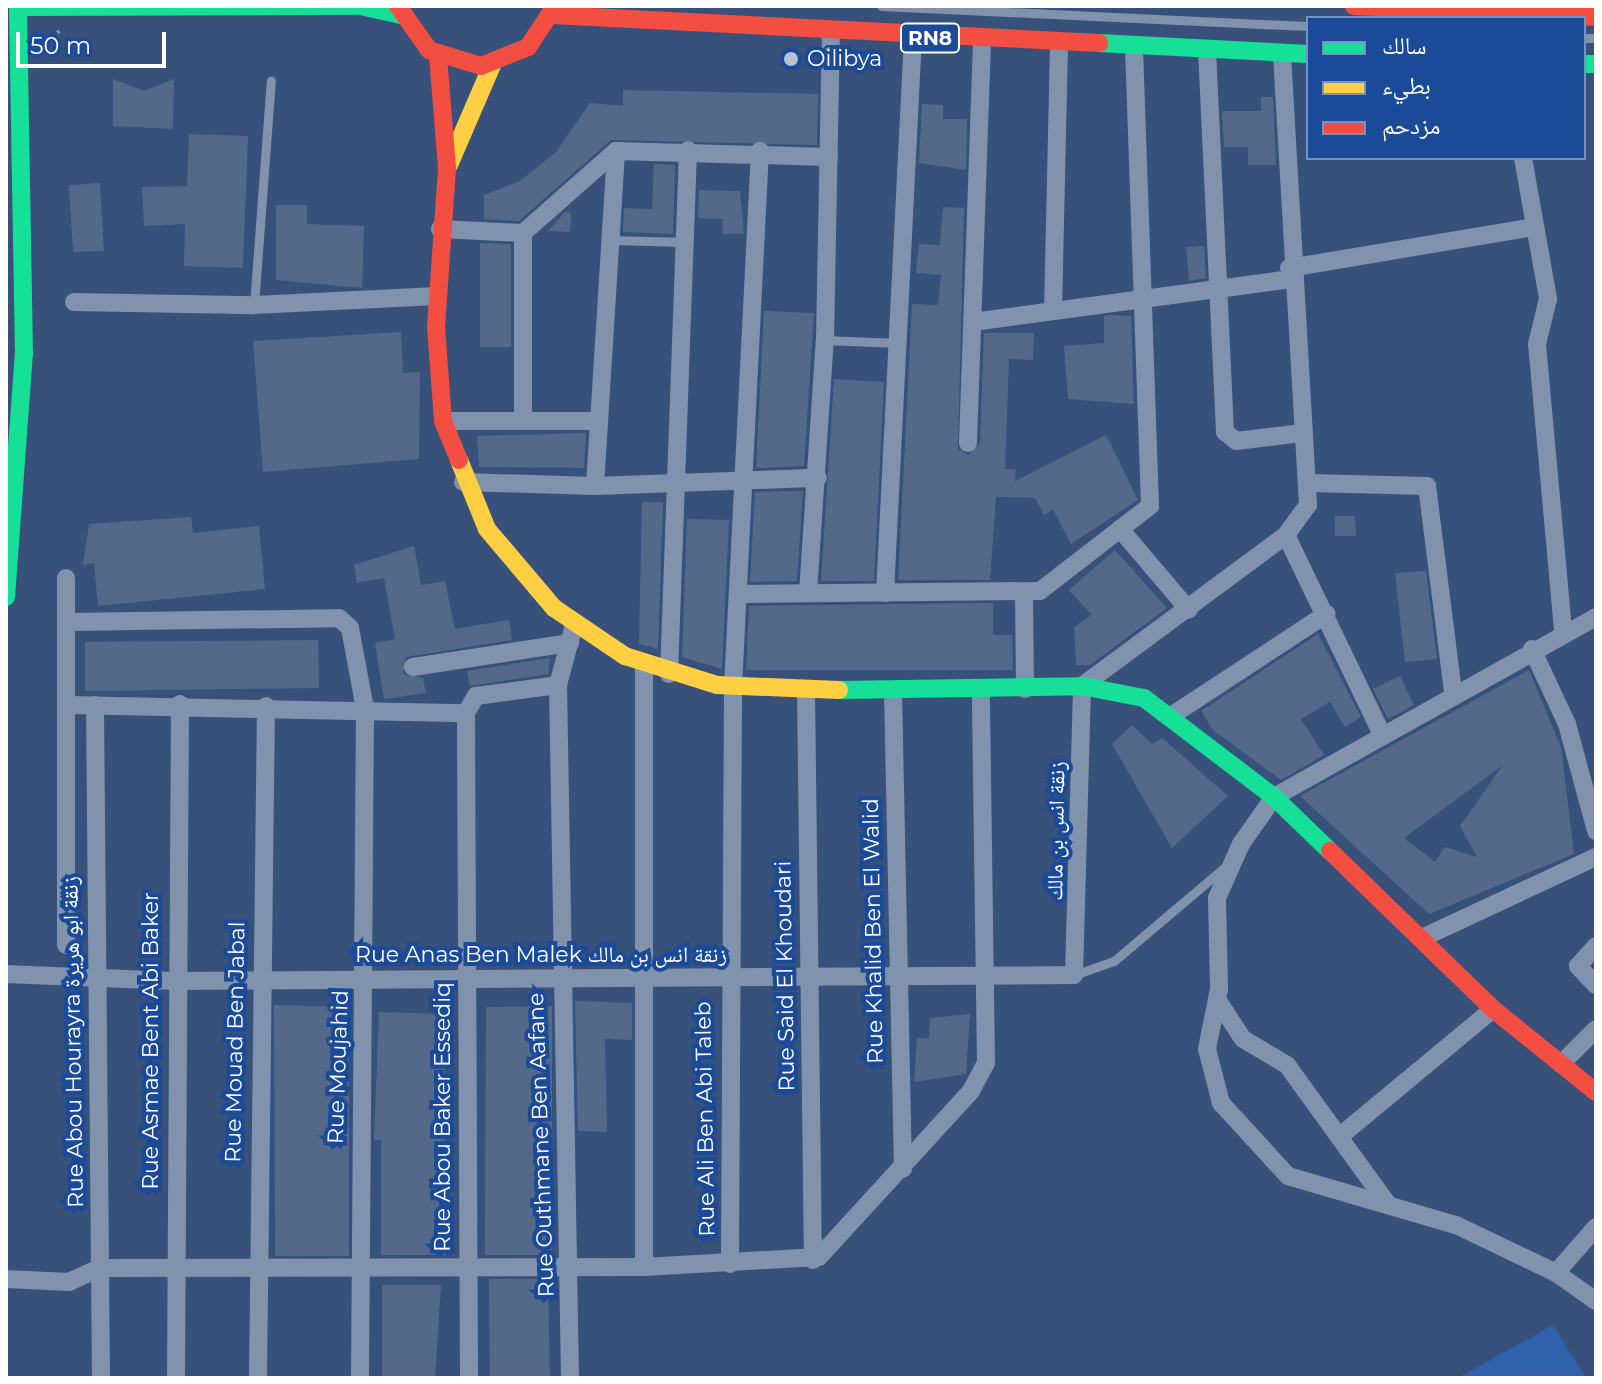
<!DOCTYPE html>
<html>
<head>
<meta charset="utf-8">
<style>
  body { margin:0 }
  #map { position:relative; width:1602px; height:1384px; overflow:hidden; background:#37517b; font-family:Montserrat,"Noto Naskh Arabic",sans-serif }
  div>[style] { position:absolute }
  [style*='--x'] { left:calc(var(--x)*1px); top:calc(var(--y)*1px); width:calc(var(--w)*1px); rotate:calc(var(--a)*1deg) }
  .green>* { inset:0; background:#2f61ad }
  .building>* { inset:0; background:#54698a }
  .path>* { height:4px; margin-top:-2px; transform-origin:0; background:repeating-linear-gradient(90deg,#8192ad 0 4px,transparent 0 10px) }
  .lane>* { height:9px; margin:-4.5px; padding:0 4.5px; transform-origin:4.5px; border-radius:4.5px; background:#8192ad }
  .street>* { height:18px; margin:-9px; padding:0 9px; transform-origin:9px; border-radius:9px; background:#8192ad }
  .fast>* { height:18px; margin:-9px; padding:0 9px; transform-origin:9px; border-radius:9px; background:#16e098 }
  .slow>* { height:18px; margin:-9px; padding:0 9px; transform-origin:9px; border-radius:9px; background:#ffcf43 }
  .jam>* { height:18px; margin:-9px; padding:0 9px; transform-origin:9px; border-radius:9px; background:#f24e42 }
  .dots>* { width:22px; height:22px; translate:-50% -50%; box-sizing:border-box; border:4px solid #1a4a98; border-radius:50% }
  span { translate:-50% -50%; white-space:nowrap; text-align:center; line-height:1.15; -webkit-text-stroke:8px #1a4a98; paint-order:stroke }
  .shield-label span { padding:2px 6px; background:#1a4a98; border:2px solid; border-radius:6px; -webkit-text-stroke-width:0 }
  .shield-label { font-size:20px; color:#fff; font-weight:700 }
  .poi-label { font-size:22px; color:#fff }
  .left { translate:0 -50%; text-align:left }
  .street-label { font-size:22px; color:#fff }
  .frame { position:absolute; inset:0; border:8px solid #fff; pointer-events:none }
  .legend { position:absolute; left:1306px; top:16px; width:280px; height:144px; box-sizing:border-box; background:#1a4a98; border:2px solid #7692c1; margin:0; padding:10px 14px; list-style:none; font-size:24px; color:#fff }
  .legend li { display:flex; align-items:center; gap:16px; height:40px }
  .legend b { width:40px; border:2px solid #7692c1 }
  .scale { position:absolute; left:16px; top:32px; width:150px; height:36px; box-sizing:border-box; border:4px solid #fff; border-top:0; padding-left:10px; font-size:24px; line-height:28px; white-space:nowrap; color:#fff; -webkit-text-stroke:6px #1a4a98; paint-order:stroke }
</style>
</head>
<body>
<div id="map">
  <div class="green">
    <div style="clip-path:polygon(1553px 1325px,1586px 1378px,1458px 1378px)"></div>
  </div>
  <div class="building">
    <div style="clip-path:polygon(113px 79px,144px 91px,174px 79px,173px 129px,113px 126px)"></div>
    <div style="clip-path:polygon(623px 90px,818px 94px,817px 145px,611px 140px,519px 221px,484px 219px,484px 195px,520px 181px,556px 152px,590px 103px,623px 106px)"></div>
    <div style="clip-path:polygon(1261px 97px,1273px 97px,1276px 165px,1248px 165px,1248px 147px,1224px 147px,1222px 111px,1261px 111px)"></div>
    <div style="clip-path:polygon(922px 104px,943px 105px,943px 119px,967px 119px,966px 170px,919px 163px)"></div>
    <div style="clip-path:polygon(189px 134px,248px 136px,243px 268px,184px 266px,185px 224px,144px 226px,142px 187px,187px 186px)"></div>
    <div style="clip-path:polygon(654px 164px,675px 165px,673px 234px,623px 232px,624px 208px,652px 209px)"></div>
    <div style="clip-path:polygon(100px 183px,104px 251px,73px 252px,69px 185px)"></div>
    <div style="clip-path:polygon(699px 190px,740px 191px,744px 234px,722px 234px,723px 219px,698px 218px)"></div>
    <div style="clip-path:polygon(276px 205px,307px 205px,307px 224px,364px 226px,362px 288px,276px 280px)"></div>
    <div style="clip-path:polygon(943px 207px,964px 208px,958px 449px,968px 455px,980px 444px,984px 333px,1034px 333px,1033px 360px,1009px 359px,1005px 469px,1016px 470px,1015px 481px,1106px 435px,1138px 500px,1071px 544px,1053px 510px,1044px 515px,1035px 498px,996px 497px,990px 580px,898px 580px,912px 304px,938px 305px,941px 275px,916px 273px,919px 244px,940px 245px)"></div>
    <div style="clip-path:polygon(565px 212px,571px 213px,570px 232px,548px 231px)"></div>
    <div style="clip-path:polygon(480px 243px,511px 244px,511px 347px,480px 347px)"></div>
    <div style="clip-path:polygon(1204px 246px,1206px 278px,1189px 281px,1186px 247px)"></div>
    <div style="clip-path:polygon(764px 311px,814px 313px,804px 466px,756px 468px)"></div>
    <div style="clip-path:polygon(1110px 315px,1131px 316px,1134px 404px,1068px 399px,1064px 346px,1104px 343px,1104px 316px)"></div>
    <div style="clip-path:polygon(401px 332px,403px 373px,420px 372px,419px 459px,263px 472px,253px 341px)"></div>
    <div style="clip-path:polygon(834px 379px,884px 382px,874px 581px,821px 581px)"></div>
    <div style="clip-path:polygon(586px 433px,584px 468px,479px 467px,477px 436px)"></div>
    <div style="clip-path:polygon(803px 491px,797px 581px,750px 582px,755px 492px)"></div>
    <div style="clip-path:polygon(642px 502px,663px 502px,658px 649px,639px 644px)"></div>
    <div style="clip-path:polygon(1335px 516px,1355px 516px,1356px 536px,1335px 536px)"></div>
    <div style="clip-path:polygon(191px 517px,193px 533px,259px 526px,265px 589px,98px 606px,94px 563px,83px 565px,89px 524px)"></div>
    <div style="clip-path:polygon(687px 519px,729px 520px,722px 669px,682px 657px)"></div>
    <div style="clip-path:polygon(414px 546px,421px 585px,445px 581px,455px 629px,509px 620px,512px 640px,406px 657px,403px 674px,423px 678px,426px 693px,384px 699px,375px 643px,395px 639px,384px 578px,357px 583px,354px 565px)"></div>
    <div style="clip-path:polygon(1115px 550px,1167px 608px,1090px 665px,1076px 665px,1074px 627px,1092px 615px,1069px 590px)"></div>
    <div style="clip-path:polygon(1426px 571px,1437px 659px,1405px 662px,1395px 573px)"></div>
    <div style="clip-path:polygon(993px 603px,993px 635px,1012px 635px,1013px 670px,746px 670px,749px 606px)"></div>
    <div style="clip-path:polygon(1318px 634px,1361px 717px,1345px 727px,1330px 702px,1301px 719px,1324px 755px,1281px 780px,1213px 730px,1201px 711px)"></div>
    <div style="clip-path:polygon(318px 640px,319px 688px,85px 691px,85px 642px)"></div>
    <div style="clip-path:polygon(550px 658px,548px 674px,470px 686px,467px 671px)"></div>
    <div style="clip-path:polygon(evenodd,1529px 670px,1561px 747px,1574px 854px,1429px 914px,1300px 796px,1529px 670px,1503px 765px,1460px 826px,1477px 857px,1445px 847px,1435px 862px,1404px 838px,1503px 765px)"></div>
    <div style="clip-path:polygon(1400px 676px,1414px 705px,1388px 719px,1373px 689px)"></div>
    <div style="clip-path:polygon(1132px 725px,1152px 744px,1162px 738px,1228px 796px,1172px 848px,1112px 744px)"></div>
    <div style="clip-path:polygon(575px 1001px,632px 1003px,632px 1040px,605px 1039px,607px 1132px,578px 1131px)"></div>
    <div style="clip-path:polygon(274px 1005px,349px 1007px,349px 1256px,275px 1256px)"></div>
    <div style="clip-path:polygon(552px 1006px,552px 1255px,485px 1255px,486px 1007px)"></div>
    <div style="clip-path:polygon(379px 1012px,444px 1014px,446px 1255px,381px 1255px,381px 1140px,374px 1140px)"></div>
    <div style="clip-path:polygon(970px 1014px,966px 1074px,914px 1082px,917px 1038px,929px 1038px,930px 1018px)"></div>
    <div style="clip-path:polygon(489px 1279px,548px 1279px,550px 1378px,490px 1378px)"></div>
    <div style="clip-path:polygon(382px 1285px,441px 1285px,435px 1378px,382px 1378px)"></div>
  </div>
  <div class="path">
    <div style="--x:42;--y:46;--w:23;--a:-41"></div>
  </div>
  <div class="lane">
    <div style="--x:881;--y:6;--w:427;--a:2.7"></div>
    <div style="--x:1584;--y:38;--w:12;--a:0"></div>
    <div style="--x:610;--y:240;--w:75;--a:1.5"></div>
    <div style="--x:254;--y:305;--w:225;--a:-85.7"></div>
    <div style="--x:825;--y:340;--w:72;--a:2.4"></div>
    <div style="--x:1074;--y:975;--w:42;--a:-19.3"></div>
    <div style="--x:1114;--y:961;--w:145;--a:-40.3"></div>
  </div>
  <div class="street">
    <div style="--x:1207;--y:50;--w:382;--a:87.3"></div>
    <div style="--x:1225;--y:432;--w:14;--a:39"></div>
    <div style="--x:1236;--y:441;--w:65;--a:-7"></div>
    <div style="--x:1523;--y:158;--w:143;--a:79.9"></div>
    <div style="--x:1548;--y:299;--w:46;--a:103.7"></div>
    <div style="--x:1537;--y:344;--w:287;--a:84.8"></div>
    <div style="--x:440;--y:229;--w:83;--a:2.8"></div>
    <div style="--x:523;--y:233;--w:124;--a:-41.4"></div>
    <div style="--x:616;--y:151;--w:213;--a:1.6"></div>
    <div style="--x:1289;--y:268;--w:248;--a:-9.5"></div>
    <div style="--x:74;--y:302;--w:180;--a:1"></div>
    <div style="--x:254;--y:305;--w:183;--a:-2.8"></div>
    <div style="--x:1053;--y:311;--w:267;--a:-88.7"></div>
    <div style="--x:973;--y:322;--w:319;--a:-7.7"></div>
    <div style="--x:443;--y:421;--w:155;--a:0"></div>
    <div style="--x:523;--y:421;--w:188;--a:-90"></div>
    <div style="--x:968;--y:443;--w:402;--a:-88"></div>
    <div style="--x:463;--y:482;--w:132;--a:1.7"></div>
    <div style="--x:595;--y:486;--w:223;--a:-2.1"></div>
    <div style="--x:1310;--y:483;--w:117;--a:1.5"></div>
    <div style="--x:1427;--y:486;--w:207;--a:82.8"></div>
    <div style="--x:595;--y:486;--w:336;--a:-86.4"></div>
    <div style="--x:1120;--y:529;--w:106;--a:49.6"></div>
    <div style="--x:1286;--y:535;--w:219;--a:64.3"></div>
    <div style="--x:1024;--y:592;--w:97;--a:89.4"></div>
    <div style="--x:808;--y:593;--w:254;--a:-86.2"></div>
    <div style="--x:825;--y:340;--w:307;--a:-88.9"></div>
    <div style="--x:885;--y:593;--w:557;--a:-87.12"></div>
    <div style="--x:742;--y:594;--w:298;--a:-0.6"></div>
    <div style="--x:1040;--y:591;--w:139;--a:-37.7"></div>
    <div style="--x:1150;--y:506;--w:459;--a:-92"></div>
    <div style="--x:1596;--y:617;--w:369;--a:150.8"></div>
    <div style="--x:1274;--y:797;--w:57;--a:125.1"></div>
    <div style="--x:1241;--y:844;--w:59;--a:114"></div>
    <div style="--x:1217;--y:898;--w:91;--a:88.7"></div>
    <div style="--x:1219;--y:989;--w:61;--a:101.3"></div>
    <div style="--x:1207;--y:1049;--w:56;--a:75.5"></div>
    <div style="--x:1221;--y:1103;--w:99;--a:47.5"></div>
    <div style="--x:1288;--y:1176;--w:175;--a:16.3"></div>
    <div style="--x:1456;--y:1225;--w:111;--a:25.6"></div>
    <div style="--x:1556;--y:1273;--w:49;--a:35"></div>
    <div style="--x:67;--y:622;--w:272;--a:-0.8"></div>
    <div style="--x:339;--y:618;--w:15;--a:42"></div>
    <div style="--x:350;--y:628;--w:82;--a:79.5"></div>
    <div style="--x:365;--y:709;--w:669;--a:90.43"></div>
    <div style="--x:1532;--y:649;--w:83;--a:65"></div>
    <div style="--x:1567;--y:724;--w:111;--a:74.8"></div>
    <div style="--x:644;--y:664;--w:603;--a:90"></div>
    <div style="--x:413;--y:667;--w:159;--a:-8.7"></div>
    <div style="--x:669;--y:674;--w:524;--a:-87.92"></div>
    <div style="--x:806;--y:691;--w:569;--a:89.3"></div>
    <div style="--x:893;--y:692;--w:477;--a:88.8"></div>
    <div style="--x:68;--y:705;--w:398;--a:1.2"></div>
    <div style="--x:95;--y:705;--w:673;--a:89.49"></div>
    <div style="--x:1171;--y:716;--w:186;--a:-33.3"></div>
    <div style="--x:1422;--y:938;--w:192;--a:-25"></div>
    <div style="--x:66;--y:945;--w:367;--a:-90"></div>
    <div style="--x:1596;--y:946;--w:27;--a:132"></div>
    <div style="--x:1578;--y:966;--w:26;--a:47"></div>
    <div style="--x:6;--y:974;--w:168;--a:2.4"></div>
    <div style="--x:174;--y:981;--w:900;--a:-0.38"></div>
    <div style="--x:1074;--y:975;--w:289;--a:-88.4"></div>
    <div style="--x:1082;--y:686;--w:254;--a:-36.5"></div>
    <div style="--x:1286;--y:535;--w:37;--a:-54"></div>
    <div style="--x:1308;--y:505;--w:453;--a:-93.3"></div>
    <div style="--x:1218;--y:1001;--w:45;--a:56.7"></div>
    <div style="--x:1243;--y:1039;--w:51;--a:30.6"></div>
    <div style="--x:1287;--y:1065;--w:170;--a:54.1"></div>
    <div style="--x:1561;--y:1064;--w:49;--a:-45"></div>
    <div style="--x:1339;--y:1137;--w:200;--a:-39.7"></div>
    <div style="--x:730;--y:1264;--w:577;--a:-89.7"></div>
    <div style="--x:733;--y:687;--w:537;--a:-87.12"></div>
    <div style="--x:1556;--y:1273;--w:61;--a:-49"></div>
    <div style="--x:6;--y:1279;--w:63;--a:2.7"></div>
    <div style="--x:69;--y:1282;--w:33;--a:-25"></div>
    <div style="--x:99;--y:1268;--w:545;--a:-0.11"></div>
    <div style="--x:644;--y:1267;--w:175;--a:-3.3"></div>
    <div style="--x:819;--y:1257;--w:225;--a:-47.5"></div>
    <div style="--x:971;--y:1091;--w:32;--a:-62"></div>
    <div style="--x:986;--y:1063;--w:373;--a:-90.8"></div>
    <div style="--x:176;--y:1378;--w:674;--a:-89.66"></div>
    <div style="--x:258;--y:1378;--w:672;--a:-89.32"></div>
    <div style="--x:469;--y:1378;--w:665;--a:-90.26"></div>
    <div style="--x:466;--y:713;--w:20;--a:-60"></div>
    <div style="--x:476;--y:696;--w:83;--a:-7.6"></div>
    <div style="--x:570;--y:1378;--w:693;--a:-90.99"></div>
    <div style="--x:558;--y:685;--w:62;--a:-75.1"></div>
  </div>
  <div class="fast">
    <div style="--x:21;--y:7;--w:339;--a:-0.2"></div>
    <div style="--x:360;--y:6;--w:42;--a:12.4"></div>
    <div style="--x:1099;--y:43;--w:209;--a:3"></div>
    <div style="--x:1584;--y:64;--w:12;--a:0"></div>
    <div style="--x:6;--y:597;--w:244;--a:-85.8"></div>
    <div style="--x:24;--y:354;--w:344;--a:-91"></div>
    <div style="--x:839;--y:690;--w:243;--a:-0.9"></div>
    <div style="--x:1082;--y:686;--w:63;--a:11"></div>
    <div style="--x:1144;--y:698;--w:163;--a:37.3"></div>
    <div style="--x:1274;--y:797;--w:78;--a:44"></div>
  </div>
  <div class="slow">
    <div style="--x:449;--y:165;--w:109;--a:-66.7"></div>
    <div style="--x:459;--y:460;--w:74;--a:67.9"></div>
    <div style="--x:487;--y:529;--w:104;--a:49.7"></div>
    <div style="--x:554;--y:608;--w:86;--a:34.1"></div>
    <div style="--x:625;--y:656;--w:96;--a:17.5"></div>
    <div style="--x:717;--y:685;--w:122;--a:2.3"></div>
  </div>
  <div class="jam">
    <div style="--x:398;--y:6;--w:54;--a:54.8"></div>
    <div style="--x:429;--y:50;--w:54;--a:17.1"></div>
    <div style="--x:481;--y:66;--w:51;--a:-22"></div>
    <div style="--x:528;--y:47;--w:49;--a:-56.6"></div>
    <div style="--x:1354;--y:6;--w:242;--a:2.6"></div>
    <div style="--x:552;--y:15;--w:548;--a:2.93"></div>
    <div style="--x:438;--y:56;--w:113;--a:85.4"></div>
    <div style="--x:447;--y:169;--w:158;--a:94"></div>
    <div style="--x:436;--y:327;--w:94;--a:85.7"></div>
    <div style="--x:443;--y:421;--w:42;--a:67.7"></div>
    <div style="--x:1330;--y:851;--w:227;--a:44.1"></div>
    <div style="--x:1493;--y:1009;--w:132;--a:38.9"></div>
  </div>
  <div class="dots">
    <div style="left:791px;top:59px;background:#b9c2d1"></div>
  </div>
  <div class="shield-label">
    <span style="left:930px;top:38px">RN8</span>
  </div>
  <div class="poi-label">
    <span class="left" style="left:807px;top:59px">Oilibya</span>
  </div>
  <div class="street-label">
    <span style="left:1056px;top:831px;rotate:-89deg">زنقة انس بن مالك</span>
    <span style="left:873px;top:931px;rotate:-91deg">Rue Khalid Ben El Walid</span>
    <span style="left:541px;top:955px">Rue Anas Ben Malek زنقة انس بن مالك</span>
    <span style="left:785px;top:976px;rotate:-91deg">Rue Said El Khoudari</span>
    <span style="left:151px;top:1041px;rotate:-90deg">Rue Asmae Bent Abi Baker</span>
    <span style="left:73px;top:1042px;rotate:-91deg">Rue Abou Hourayra زنقة ابو هريرة</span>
    <span style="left:235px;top:1042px;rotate:-89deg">Rue Mouad Ben Jabal</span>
    <span style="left:338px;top:1067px;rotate:-88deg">Rue Moujahid</span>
    <span style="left:443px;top:1117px;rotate:-90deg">Rue Abou Baker Essediq</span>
    <span style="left:705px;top:1119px;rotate:-91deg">Rue Ali Ben Abi Taleb</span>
    <span style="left:541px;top:1145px;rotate:-92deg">Rue Outhmane Ben Aafane</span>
  </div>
  <div class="frame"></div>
  <ul class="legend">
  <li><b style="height:10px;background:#16e098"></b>سالك</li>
  <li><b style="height:10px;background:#ffcf43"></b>بطيء</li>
  <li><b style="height:10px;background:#f24e42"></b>مزدحم</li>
  </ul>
  <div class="scale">50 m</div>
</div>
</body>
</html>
